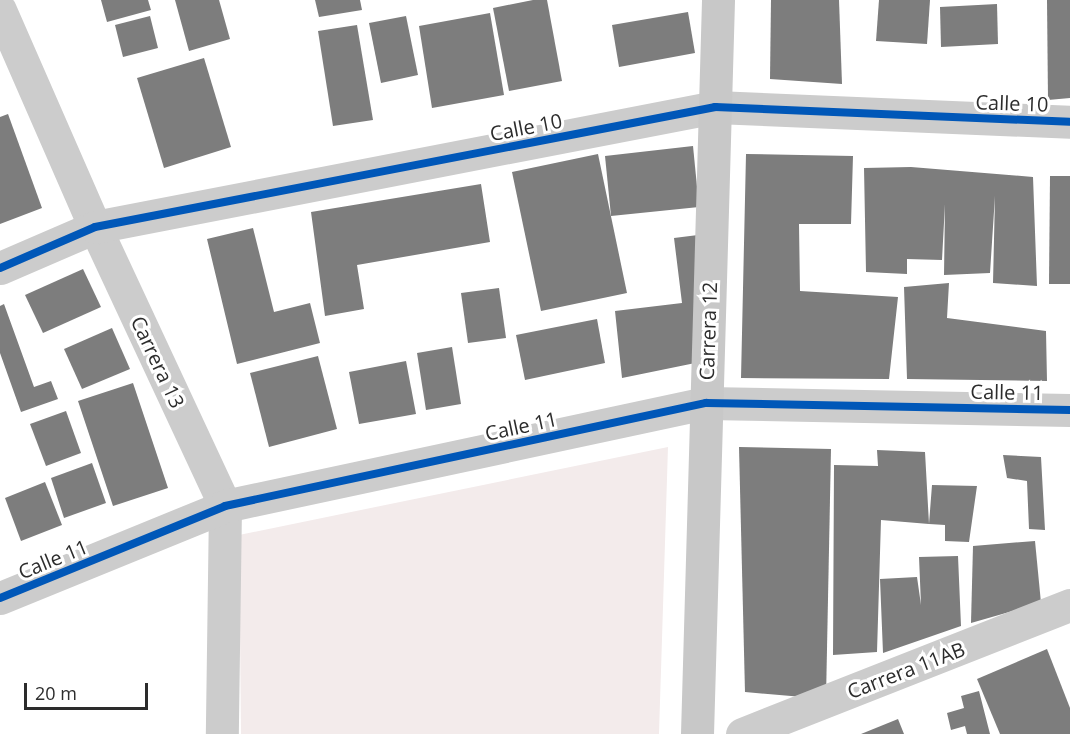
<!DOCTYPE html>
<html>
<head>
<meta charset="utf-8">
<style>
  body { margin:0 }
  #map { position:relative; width:1070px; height:734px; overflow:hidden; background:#fff; font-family:"Open Sans",sans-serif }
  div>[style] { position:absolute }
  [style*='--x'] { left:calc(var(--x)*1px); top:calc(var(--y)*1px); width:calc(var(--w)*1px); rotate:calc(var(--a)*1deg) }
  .green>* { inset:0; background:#f3ebeb }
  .building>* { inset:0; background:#7d7d7d }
  .street>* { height:33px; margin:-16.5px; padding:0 16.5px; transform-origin:16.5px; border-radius:16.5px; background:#ccc }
  .secondary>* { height:33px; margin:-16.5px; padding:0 16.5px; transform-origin:16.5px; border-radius:16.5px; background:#c8c8c8 }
  .cycleway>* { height:8px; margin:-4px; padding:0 4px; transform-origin:4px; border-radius:4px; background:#0057b8 }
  span { translate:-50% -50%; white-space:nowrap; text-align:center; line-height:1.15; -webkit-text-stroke:6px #fff; paint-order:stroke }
  .street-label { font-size:20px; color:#2c2c2c }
  .scale { position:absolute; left:24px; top:683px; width:124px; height:27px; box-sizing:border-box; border:3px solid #2c2c2c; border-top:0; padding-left:8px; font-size:18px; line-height:21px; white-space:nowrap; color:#2c2c2c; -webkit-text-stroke:4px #fff; paint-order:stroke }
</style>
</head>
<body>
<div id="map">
  <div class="green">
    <div style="clip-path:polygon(668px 447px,659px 734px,241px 734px,239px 535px)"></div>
  </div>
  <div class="building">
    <div style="clip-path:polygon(101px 0,148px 0,151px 10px,107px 22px)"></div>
    <div style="clip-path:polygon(175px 0,219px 0,230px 39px,189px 51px)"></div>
    <div style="clip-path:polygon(315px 0,360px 0,362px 10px,319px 17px)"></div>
    <div style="clip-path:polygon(533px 0,547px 0,562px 81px,509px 91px,493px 8px)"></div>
    <div style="clip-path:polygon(771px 0,839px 0,842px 84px,770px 79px)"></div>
    <div style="clip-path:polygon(879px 0,930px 0,927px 44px,876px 41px)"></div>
    <div style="clip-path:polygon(1047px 0,1070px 0,1070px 98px,1048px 100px)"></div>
    <div style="clip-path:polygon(997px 4px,998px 44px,941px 47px,940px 7px)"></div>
    <div style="clip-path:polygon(688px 12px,695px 53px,619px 67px,612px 25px)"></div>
    <div style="clip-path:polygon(490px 13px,504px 95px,432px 108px,419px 26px)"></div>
    <div style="clip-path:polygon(150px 16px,158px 48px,123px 57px,115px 25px)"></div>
    <div style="clip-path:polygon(406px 16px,418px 75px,381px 83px,369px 23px)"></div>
    <div style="clip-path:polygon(357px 25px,373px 120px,333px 126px,318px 31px)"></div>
    <div style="clip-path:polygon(204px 58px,231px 147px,164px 168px,137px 78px)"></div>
    <div style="clip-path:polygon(8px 114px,42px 208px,0 224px,0 117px)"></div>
    <div style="clip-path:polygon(693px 146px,699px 207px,611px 216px,605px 156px)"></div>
    <div style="clip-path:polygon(598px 154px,627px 293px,541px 311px,512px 172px)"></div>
    <div style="clip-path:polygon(746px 154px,853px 156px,851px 224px,799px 224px,800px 291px,898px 297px,889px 379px,741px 378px)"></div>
    <div style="clip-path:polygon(911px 167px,1033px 177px,1037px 286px,993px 283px,995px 196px,990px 273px,944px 275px,945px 204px,942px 260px,907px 259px,907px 274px,866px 272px,864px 168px)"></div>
    <div style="clip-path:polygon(1050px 176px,1070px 176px,1070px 284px,1049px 284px)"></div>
    <div style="clip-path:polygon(481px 184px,490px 242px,357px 265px,364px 309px,325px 316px,311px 212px)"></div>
    <div style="clip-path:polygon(253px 228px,274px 312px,310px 303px,320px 343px,237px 364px,207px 239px)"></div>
    <div style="clip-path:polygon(706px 234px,705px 361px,622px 378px,615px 311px,682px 303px,674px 238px)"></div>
    <div style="clip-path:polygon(83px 269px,101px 307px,43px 333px,25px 295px)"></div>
    <div style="clip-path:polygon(949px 283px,947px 318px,1046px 331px,1047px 381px,907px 379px,904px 287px)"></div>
    <div style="clip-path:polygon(499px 288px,506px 338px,468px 343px,461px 293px)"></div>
    <div style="clip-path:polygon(4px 304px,34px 387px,51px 381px,58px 399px,21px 412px,0 353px,0 306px)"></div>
    <div style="clip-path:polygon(597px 319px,605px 363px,525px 380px,516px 335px)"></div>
    <div style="clip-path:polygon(112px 328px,130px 369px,82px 389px,64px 349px)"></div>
    <div style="clip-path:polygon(452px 347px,461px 404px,426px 410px,417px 353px)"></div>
    <div style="clip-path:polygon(318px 356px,337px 429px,269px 447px,250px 373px)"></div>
    <div style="clip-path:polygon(406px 361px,416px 414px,359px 424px,349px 372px)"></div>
    <div style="clip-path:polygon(133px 383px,168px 488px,113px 506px,78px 401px)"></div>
    <div style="clip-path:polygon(66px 411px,81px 453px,46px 466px,30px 424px)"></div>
    <div style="clip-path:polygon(739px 447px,831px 449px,826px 699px,745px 692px)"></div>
    <div style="clip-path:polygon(877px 450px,925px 452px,929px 524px,881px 520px,877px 652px,833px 655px,834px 465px,878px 466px)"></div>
    <div style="clip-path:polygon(1003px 455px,1041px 457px,1045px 530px,1029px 529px,1027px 481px,1007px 478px)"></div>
    <div style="clip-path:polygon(92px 463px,106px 503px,64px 518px,51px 478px)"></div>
    <div style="clip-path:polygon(45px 482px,62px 525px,21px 541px,5px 498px)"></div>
    <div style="clip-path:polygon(932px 485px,977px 486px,969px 542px,945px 541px,945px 525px,929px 524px)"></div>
    <div style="clip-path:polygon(1035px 541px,1041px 603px,971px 623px,973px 546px)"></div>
    <div style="clip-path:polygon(958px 556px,961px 626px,883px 653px,880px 579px,917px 577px,921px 605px,919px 557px)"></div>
    <div style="clip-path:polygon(1047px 649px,1070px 708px,1070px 734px,1000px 734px,977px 679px)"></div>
    <div style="clip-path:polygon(979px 691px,990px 734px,967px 734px,965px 726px,951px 730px,947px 713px,964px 708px,961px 696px)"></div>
    <div style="clip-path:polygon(898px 719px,904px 734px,861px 734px)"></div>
  </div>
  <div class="street">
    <div style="--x:0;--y:10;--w:237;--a:66.4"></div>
    <div style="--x:95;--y:227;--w:308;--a:65"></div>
    <div style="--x:225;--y:506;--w:228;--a:90.8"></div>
    <div style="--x:0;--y:268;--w:103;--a:-23.3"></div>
    <div style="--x:95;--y:227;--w:632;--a:-10.95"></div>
    <div style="--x:715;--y:107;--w:355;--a:2.4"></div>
    <div style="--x:0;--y:598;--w:243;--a:-22.2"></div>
    <div style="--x:225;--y:506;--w:492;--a:-12.1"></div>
    <div style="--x:706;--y:403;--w:364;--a:1.1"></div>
    <div style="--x:742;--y:734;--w:352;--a:-21.5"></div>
  </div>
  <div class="secondary">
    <div style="--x:697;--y:734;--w:734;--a:-88.36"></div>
  </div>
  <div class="cycleway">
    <div style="--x:0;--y:268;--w:103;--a:-23.3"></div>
    <div style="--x:95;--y:227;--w:632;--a:-10.95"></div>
    <div style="--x:715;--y:107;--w:355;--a:2.4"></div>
    <div style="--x:0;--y:598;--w:243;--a:-22.2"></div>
    <div style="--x:225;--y:506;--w:492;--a:-12.1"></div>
    <div style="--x:706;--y:403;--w:364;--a:1.1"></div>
  </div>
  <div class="street-label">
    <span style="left:1012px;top:103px;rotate:2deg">Calle 10</span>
    <span style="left:526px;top:127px;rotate:-11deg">Calle 10</span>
    <span style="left:708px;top:331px;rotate:-88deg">Carrera 12</span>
    <span style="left:158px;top:362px;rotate:65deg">Carrera 13</span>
    <span style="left:1007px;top:392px;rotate:1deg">Calle 11</span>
    <span style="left:521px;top:426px;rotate:-12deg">Calle 11</span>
    <span style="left:53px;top:559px;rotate:-22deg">Calle 11</span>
    <span style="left:906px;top:670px;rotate:-21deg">Carrera 11AB</span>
  </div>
  <div class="scale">20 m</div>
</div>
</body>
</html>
